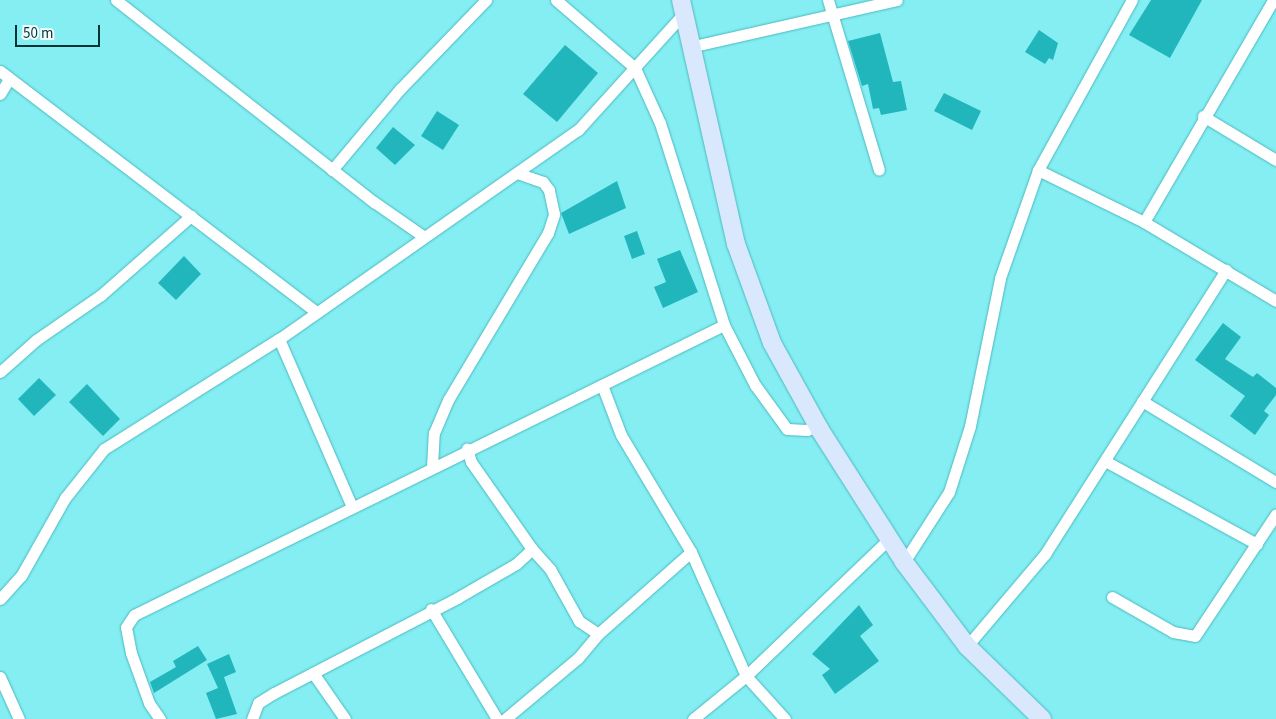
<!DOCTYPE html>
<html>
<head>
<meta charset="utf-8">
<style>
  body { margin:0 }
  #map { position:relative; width:1276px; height:719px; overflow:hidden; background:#84eef3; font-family:"Source Sans 3",sans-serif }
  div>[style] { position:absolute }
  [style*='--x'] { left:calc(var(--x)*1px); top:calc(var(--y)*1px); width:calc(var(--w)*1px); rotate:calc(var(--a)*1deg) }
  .building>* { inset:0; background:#21b6bc }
  .roads { filter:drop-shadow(0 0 1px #4cb9be) drop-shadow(0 0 1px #4cb9be) }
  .street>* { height:11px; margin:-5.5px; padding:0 5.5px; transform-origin:5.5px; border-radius:5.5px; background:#fff }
  .primary>* { height:18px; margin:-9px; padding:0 9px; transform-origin:9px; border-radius:9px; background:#dae8fe }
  span { translate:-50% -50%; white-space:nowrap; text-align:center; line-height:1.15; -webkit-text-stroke:5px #f3fdfd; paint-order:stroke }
  .scale { position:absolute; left:15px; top:25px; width:85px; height:22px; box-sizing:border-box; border:2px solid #023436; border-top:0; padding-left:6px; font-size:15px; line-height:18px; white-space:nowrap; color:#023436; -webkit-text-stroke:4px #f3fdfd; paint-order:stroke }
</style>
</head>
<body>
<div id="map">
  <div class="building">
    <div style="clip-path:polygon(1151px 0,1202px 0,1170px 58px,1129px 35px)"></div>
    <div style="clip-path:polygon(1039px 30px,1058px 43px,1053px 60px,1049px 58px,1045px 64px,1025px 52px)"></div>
    <div style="clip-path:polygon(880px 33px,893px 82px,901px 81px,907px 110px,881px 115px,879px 108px,873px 109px,868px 84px,862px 86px,848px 41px)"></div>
    <div style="clip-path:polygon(565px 45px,598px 73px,557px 122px,523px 94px)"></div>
    <div style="clip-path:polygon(944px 93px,981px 111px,972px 130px,934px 111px)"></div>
    <div style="clip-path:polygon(437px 111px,459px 125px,443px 150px,421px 136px)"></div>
    <div style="clip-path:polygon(393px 127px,415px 145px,395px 165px,376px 148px)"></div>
    <div style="clip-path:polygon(617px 181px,626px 208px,569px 234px,561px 213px)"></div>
    <div style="clip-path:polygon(637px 231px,645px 254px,632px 259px,624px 236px)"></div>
    <div style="clip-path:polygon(680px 250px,698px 292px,663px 308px,654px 287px,666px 282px,657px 259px)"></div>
    <div style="clip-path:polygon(184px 256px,201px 274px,176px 300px,158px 283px)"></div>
    <div style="clip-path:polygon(1223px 323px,1241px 337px,1225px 359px,1253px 377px,1257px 373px,1276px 388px,1276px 395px,1264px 411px,1269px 415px,1255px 435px,1230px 416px,1245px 396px,1195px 360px)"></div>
    <div style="clip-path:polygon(39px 378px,56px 395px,34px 416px,18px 399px)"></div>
    <div style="clip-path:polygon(87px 384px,120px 419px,103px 436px,69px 402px)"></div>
    <div style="clip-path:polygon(859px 605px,873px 625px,860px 636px,879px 661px,835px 694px,822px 675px,830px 669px,812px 654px)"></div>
    <div style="clip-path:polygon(198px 646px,207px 660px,154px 693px,150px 682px,176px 667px,173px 661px)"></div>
    <div style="clip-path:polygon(229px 654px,236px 672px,224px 677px,237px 714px,216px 719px,206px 693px,218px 688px,207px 664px)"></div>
  </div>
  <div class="roads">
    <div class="street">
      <div style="--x:116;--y:0;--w:328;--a:38.1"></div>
      <div style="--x:374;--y:202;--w:60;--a:34.8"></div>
      <div style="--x:556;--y:0;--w:104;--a:40.7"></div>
      <div style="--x:635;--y:68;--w:60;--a:65.6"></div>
      <div style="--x:660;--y:123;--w:212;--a:72.4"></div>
      <div style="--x:724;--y:325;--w:68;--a:62.7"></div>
      <div style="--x:755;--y:385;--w:54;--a:54"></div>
      <div style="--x:787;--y:429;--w:20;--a:3"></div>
      <div style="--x:807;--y:430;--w:12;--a:-31"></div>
      <div style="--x:828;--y:0;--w:177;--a:73.3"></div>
      <div style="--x:690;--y:47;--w:212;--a:-12.8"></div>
      <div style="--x:0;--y:71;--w:397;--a:37.3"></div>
      <div style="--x:0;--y:94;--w:17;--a:-59"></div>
      <div style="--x:1203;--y:116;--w:85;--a:31.1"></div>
      <div style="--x:332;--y:170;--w:106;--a:-50"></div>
      <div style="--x:400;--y:89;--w:124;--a:-46"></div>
      <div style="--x:1038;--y:170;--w:118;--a:26.1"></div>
      <div style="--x:1144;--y:222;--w:154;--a:30.9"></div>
      <div style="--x:1144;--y:222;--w:257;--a:-59.8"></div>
      <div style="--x:279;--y:339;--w:183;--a:66.5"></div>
      <div style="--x:0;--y:372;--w:48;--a:-41.6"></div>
      <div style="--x:36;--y:340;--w:79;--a:-34.7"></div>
      <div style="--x:101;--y:295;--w:120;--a:-41.3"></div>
      <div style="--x:602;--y:385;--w:53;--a:69.2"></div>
      <div style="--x:621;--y:435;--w:136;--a:59.1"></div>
      <div style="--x:691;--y:552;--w:136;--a:66.1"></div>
      <div style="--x:746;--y:676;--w:58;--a:47.8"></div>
      <div style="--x:1142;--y:401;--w:157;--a:31.2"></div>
      <div style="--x:1107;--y:462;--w:171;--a:28.7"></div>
      <div style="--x:432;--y:467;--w:34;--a:-87"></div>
      <div style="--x:434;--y:433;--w:36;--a:-67"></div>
      <div style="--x:448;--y:400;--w:195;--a:-59.1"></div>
      <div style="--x:548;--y:233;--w:20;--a:-72"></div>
      <div style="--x:554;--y:214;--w:25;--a:-102"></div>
      <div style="--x:549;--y:190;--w:10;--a:-127"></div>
      <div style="--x:543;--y:182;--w:28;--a:-161"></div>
      <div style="--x:532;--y:549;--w:27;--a:48"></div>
      <div style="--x:550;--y:569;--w:60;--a:60.9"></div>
      <div style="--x:579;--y:621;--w:23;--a:34"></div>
      <div style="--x:904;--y:562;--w:83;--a:-57.3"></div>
      <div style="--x:949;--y:492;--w:69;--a:-72.3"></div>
      <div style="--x:970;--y:426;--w:151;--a:-78.5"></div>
      <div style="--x:1000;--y:278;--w:114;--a:-70.6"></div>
      <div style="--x:1038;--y:170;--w:194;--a:-61.1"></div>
      <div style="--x:1112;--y:597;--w:70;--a:29.8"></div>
      <div style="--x:1173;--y:632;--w:22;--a:10"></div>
      <div style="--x:1195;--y:636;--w:146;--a:-56.4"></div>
      <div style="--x:0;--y:599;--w:31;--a:-48"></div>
      <div style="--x:21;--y:576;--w:90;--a:-60.6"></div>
      <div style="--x:65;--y:498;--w:63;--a:-51.5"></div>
      <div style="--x:104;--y:449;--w:207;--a:-32.2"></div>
      <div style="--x:279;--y:339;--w:365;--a:-35"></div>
      <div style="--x:578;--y:130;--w:158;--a:-47.8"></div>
      <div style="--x:431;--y:609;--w:128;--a:59"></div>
      <div style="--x:967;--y:646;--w:121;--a:-49.7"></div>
      <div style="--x:1045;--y:554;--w:337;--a:-57.5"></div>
      <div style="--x:313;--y:673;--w:56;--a:55.2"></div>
      <div style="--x:0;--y:677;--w:46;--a:65.7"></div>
      <div style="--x:160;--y:719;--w:19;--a:-125"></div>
      <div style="--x:149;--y:703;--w:53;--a:-109.8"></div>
      <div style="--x:131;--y:653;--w:26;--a:-101"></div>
      <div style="--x:126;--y:627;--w:14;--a:-56"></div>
      <div style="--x:134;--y:615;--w:657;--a:-26.18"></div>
      <div style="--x:252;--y:719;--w:17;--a:-69"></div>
      <div style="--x:258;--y:703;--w:19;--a:-32"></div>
      <div style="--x:274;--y:693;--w:206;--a:-27.4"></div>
      <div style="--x:457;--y:598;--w:68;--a:-30"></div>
      <div style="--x:516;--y:564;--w:22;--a:-43"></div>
      <div style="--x:532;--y:549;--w:106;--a:-125"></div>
      <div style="--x:471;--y:462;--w:14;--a:-107"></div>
      <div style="--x:505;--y:719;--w:95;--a:-39.9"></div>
      <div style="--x:578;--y:658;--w:31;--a:-50"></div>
      <div style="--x:598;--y:634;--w:124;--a:-41.4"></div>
      <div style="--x:693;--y:719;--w:68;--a:-39.1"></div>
      <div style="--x:746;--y:676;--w:197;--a:-43.8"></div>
    </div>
    <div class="primary">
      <div style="--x:681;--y:0;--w:250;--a:77.3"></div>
      <div style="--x:736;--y:244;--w:105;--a:70"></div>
      <div style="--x:772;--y:343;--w:99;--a:61.1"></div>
      <div style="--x:820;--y:430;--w:156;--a:57.5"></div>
      <div style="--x:904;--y:562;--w:105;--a:53.1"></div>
      <div style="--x:967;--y:646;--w:105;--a:44.2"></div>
    </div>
  </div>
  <div class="scale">50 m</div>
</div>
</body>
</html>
